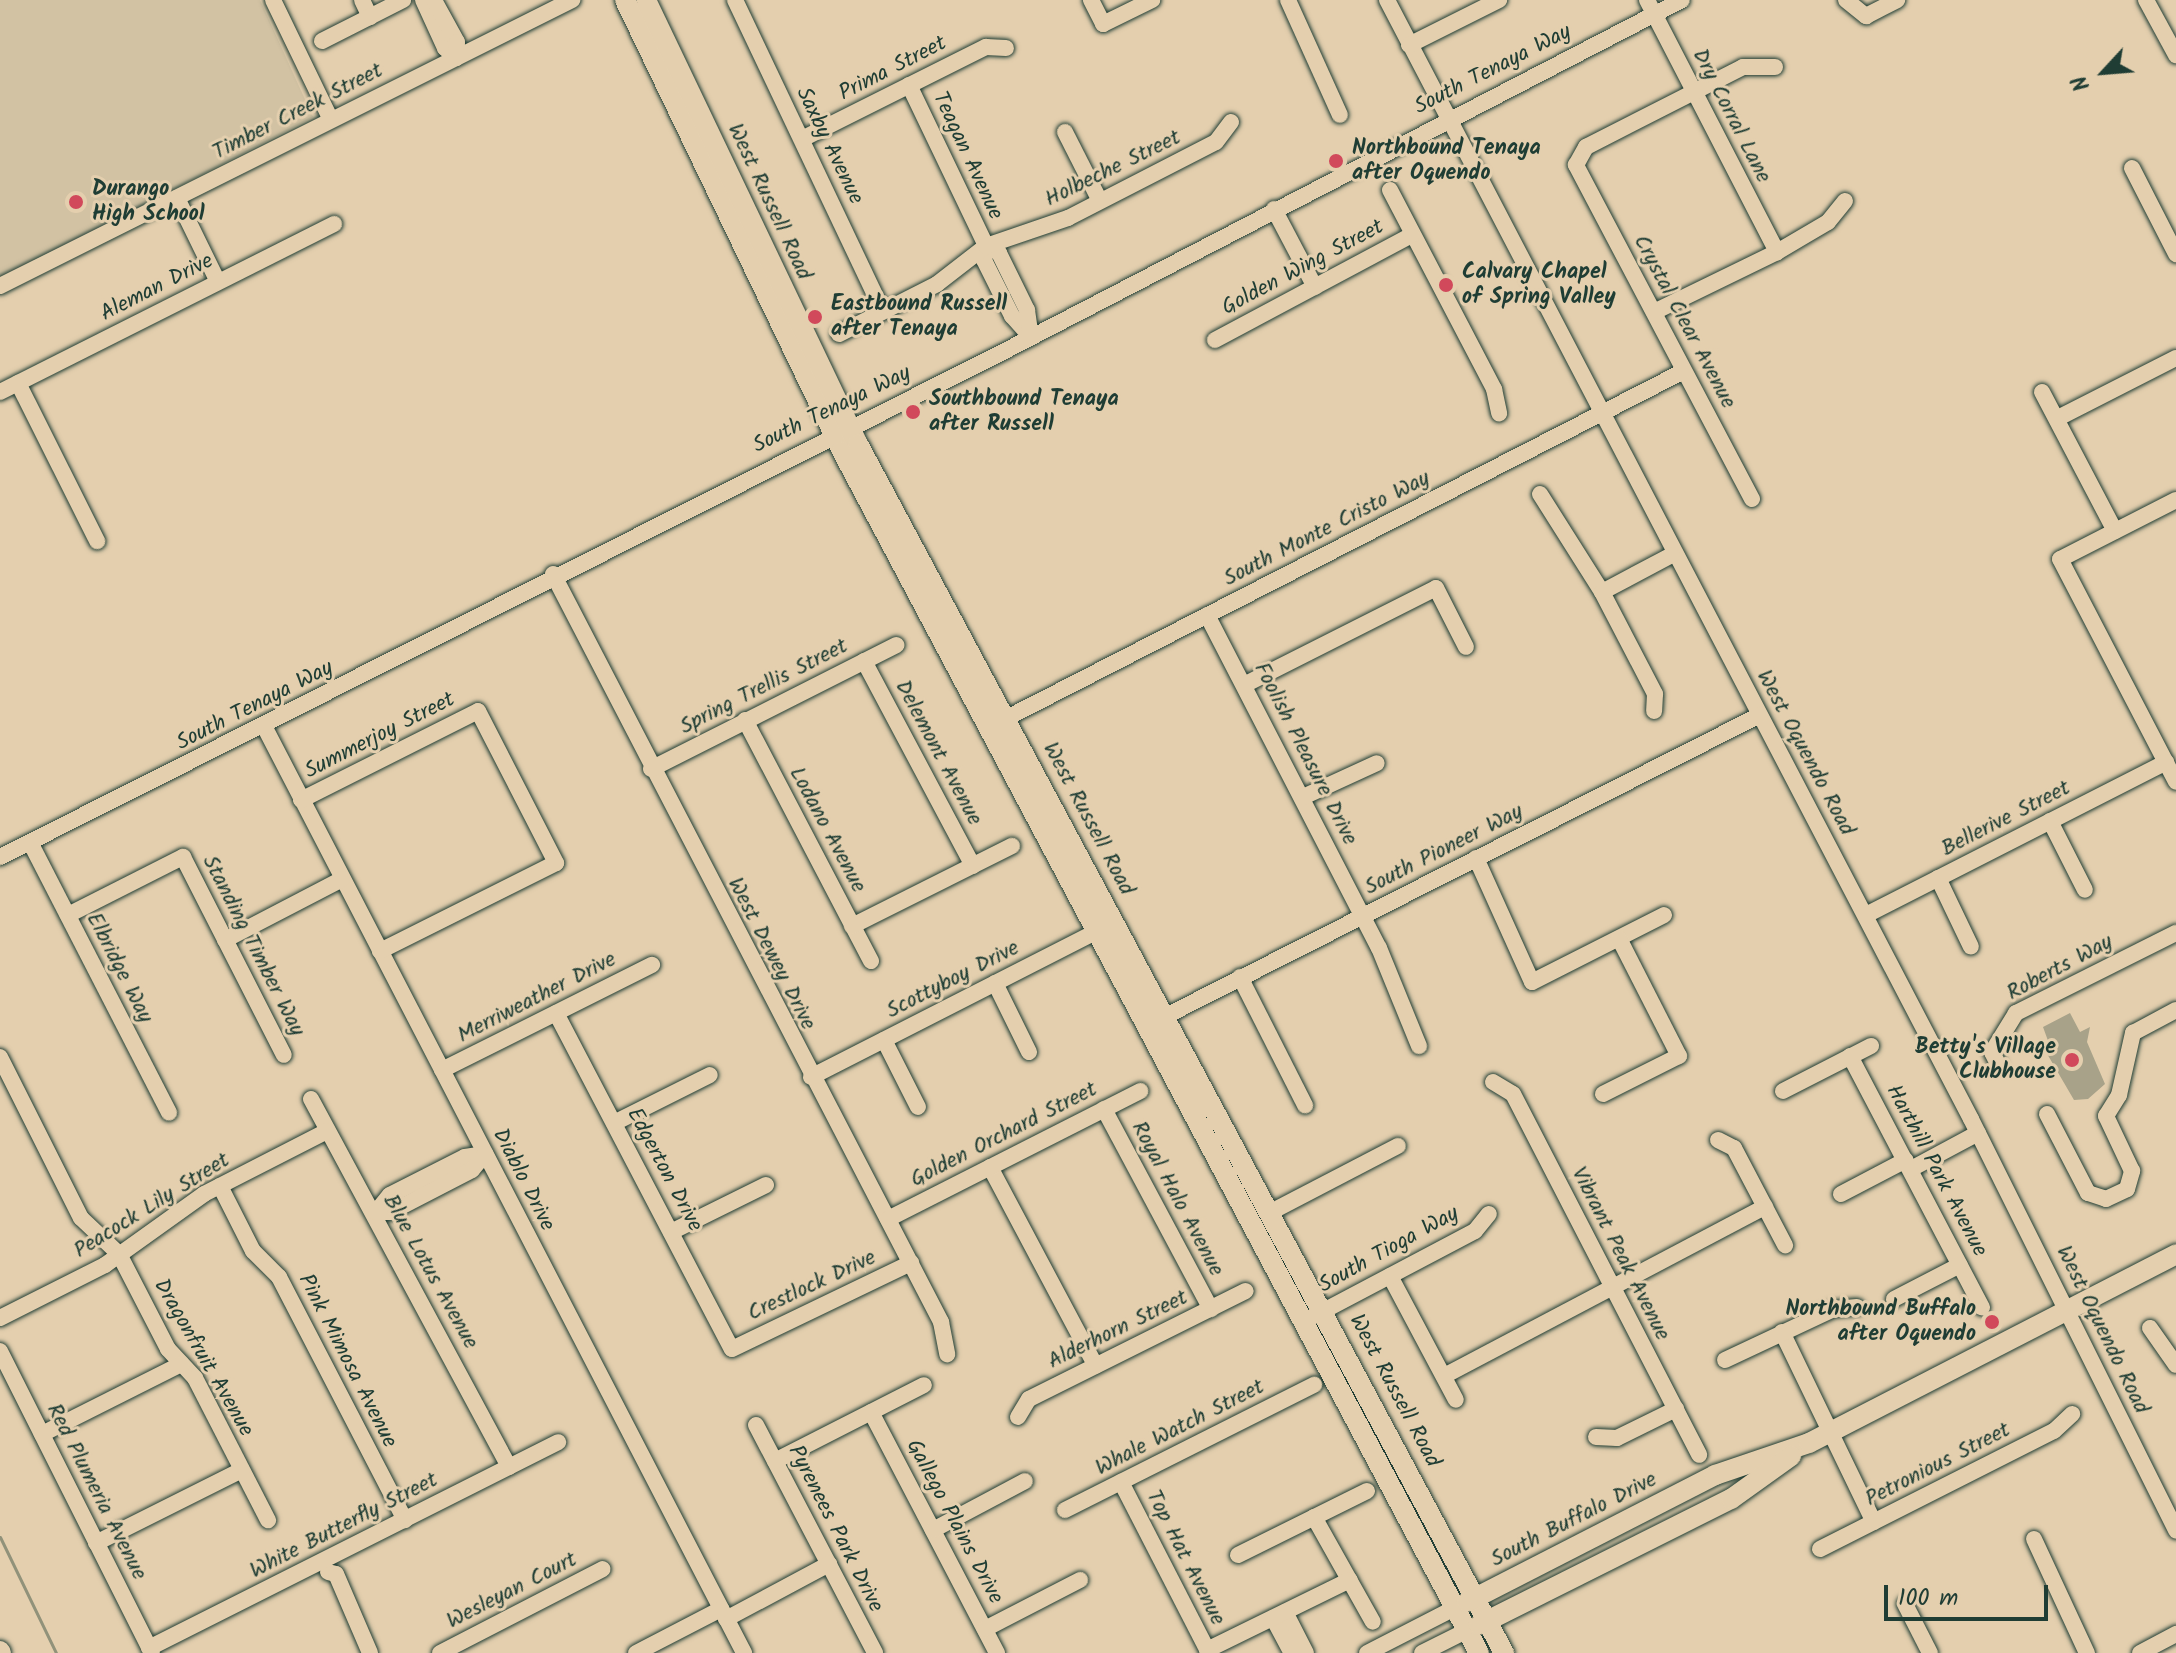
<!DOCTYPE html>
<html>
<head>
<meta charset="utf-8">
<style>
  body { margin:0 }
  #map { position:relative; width:2176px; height:1653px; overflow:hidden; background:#e4cfae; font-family:Kalam,sans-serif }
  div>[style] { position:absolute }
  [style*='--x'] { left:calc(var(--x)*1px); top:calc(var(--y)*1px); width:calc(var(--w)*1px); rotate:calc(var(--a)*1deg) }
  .built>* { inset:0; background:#d2c2a3 }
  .stream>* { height:3px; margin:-1.5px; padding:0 1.5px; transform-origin:1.5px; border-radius:1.5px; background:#91927a }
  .building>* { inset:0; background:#a8a289 }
  .roads { filter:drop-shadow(0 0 2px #1f3d34) drop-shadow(0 0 2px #1f3d34) }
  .minor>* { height:16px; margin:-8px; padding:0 8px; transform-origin:8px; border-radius:8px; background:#e4cfae }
  .major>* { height:20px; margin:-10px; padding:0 10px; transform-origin:10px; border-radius:10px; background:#e4cfae }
  .dots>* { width:22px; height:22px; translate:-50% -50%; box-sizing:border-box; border:4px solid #e4cfae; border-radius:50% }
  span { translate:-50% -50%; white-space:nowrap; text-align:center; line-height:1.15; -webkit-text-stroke:6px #e4cfae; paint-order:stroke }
  .street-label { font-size:22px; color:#1f3d34 }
  .poi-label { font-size:22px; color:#1f3d34; font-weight:700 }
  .left { translate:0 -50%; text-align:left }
  .right { translate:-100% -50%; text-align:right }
  .north { position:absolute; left:2064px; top:32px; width:80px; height:80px; -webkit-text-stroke:6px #e4cfae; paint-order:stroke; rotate:244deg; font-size:22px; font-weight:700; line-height:32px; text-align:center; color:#1f3d34 }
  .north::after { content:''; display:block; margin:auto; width:28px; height:36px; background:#1f3d34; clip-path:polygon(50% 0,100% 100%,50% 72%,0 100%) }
  .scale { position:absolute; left:1884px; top:1585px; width:164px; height:36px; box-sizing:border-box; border:4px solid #1f3d34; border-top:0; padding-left:10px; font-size:24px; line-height:28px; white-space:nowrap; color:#1f3d34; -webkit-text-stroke:6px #e4cfae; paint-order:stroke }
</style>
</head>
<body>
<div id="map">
  <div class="built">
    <div style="clip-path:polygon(0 0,260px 0,313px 117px,0 279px)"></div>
  </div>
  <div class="stream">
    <div style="--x:0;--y:1537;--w:129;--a:64.2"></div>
  </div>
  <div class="building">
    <div style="clip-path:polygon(2070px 1013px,2080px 1032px,2090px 1027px,2087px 1042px,2105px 1084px,2088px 1099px,2074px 1100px,2046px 1052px,2051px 1049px,2043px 1027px)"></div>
  </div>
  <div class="roads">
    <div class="minor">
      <div style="--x:273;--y:0;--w:133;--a:64.2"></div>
      <div style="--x:362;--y:0;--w:19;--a:65"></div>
      <div style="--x:423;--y:0;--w:53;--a:65.4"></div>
      <div style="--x:445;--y:48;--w:15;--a:42"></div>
      <div style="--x:434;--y:0;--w:48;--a:61.3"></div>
      <div style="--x:457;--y:42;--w:16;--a:94"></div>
      <div style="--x:735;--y:0;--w:344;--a:64.6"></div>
      <div style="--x:1091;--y:0;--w:27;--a:63"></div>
      <div style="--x:1103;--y:24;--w:55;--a:-26.1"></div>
      <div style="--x:1288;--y:0;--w:126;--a:65.7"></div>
      <div style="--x:1387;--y:0;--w:1262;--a:62.44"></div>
      <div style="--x:1971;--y:1119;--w:460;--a:63.5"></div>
      <div style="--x:1647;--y:0;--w:284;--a:62.7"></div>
      <div style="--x:1846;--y:0;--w:26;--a:39"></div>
      <div style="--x:1866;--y:16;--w:35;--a:-27"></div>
      <div style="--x:2146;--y:0;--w:63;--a:61.4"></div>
      <div style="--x:322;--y:41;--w:91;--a:-26.8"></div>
      <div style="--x:1409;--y:45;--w:101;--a:-26.6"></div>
      <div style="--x:909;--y:85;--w:178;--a:64.4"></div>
      <div style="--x:986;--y:246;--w:14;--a:98"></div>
      <div style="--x:984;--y:260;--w:63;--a:63.4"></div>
      <div style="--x:1012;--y:316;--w:28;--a:48"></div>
      <div style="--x:1065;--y:132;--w:77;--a:63.1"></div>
      <div style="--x:802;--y:139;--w:206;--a:-26.6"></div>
      <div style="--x:986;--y:47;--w:20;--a:3"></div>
      <div style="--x:2132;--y:168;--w:97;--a:62.9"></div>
      <div style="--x:1390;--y:190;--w:225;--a:62.4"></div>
      <div style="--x:1494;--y:389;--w:25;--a:78"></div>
      <div style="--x:177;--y:198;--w:93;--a:64"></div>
      <div style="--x:1274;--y:209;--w:88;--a:62.3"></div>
      <div style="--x:986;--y:246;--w:15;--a:28"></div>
      <div style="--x:999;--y:253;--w:64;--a:63.8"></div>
      <div style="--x:1027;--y:310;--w:27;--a:82"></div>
      <div style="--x:0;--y:286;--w:640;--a:-26.57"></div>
      <div style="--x:1654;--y:312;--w:137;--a:-26"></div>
      <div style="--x:1777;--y:252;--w:59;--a:-30.5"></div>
      <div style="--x:1828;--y:222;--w:27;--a:-51"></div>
      <div style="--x:839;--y:334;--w:110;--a:-27"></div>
      <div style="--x:937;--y:284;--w:62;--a:-37.8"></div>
      <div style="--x:986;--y:246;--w:87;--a:-18.9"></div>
      <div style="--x:1068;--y:218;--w:166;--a:-27.2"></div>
      <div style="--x:1216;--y:142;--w:25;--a:-53"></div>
      <div style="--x:1215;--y:340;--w:223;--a:-28.1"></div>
      <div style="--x:18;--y:383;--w:177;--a:63.4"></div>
      <div style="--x:0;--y:392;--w:374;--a:-26.7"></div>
      <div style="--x:2042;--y:392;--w:157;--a:62.3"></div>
      <div style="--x:2058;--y:418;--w:132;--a:-27"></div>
      <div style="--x:1540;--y:494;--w:116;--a:57.7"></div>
      <div style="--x:1602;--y:592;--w:115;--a:62.5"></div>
      <div style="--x:1655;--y:694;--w:17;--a:93"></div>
      <div style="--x:1752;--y:499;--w:378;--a:-117.8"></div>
      <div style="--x:1576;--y:165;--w:21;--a:-61"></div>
      <div style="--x:1586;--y:147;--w:176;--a:-27"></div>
      <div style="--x:1743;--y:67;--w:32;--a:0"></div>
      <div style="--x:2176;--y:500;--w:130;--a:153"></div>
      <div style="--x:2060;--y:559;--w:251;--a:62.5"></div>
      <div style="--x:553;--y:574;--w:843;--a:62.58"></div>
      <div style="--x:941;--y:1322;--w:33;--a:79"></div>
      <div style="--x:1602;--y:592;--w:79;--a:-27.9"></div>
      <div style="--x:1207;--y:615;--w:375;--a:62.7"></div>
      <div style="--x:1379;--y:948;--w:106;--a:67.8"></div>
      <div style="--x:864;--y:661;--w:232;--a:62"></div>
      <div style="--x:1244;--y:685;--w:215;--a:-26.8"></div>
      <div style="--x:1436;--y:588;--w:66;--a:63"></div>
      <div style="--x:745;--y:720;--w:272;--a:62.4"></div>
      <div style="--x:995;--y:724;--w:774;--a:-27.13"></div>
      <div style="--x:264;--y:726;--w:1044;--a:62.62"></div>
      <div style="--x:651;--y:769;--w:275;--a:-26.8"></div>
      <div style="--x:1303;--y:797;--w:81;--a:-24.7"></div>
      <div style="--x:301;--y:800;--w:198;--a:-26.7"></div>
      <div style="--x:478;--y:711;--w:171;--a:62.8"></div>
      <div style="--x:556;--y:863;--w:197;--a:153.4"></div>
      <div style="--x:2050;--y:821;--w:77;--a:63.1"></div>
      <div style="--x:31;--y:844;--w:302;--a:62.8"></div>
      <div style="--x:0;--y:857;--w:1118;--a:-26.73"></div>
      <div style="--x:999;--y:354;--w:769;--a:-27.4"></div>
      <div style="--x:1476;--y:858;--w:136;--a:65.7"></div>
      <div style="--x:1532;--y:982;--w:148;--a:-26.9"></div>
      <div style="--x:1938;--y:878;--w:76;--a:64.4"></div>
      <div style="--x:68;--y:915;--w:129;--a:-26.8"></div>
      <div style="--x:183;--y:857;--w:222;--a:63"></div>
      <div style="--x:1866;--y:915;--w:337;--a:-27"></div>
      <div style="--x:852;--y:926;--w:179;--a:-26.6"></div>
      <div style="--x:225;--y:940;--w:132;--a:-27.5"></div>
      <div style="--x:1240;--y:977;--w:144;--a:63.1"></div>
      <div style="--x:995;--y:983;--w:77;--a:63.8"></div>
      <div style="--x:556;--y:1013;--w:379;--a:62.4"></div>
      <div style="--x:732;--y:1349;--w:199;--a:-25.7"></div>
      <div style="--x:1154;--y:1022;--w:679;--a:-26.87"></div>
      <div style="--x:884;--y:1040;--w:75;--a:63.1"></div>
      <div style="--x:1850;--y:1056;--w:284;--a:62.3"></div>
      <div style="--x:0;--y:1057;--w:180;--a:63.3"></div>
      <div style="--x:81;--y:1218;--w:52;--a:43.5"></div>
      <div style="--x:119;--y:1254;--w:107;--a:62.7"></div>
      <div style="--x:168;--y:1349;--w:40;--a:47"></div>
      <div style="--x:195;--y:1378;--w:160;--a:62.8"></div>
      <div style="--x:1998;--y:1064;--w:13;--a:-117"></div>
      <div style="--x:1992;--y:1052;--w:46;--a:-58.4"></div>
      <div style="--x:2016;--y:1013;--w:179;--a:-26.6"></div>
      <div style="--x:442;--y:1070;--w:235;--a:-26.6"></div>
      <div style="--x:811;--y:1077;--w:330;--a:-27"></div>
      <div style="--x:1493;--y:1082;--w:23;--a:31"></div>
      <div style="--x:1513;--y:1094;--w:406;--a:62.7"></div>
      <div style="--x:1783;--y:1091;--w:99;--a:-27.1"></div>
      <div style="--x:1603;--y:1094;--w:85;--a:-26.6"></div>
      <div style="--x:1679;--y:1056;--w:132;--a:-117"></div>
      <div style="--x:311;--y:1099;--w:418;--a:61.7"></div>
      <div style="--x:1104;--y:1109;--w:227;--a:61.9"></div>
      <div style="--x:2047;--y:1114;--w:89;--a:62.6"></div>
      <div style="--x:2088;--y:1193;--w:19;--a:18"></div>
      <div style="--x:2106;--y:1199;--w:23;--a:-25"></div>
      <div style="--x:2127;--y:1189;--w:19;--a:-74"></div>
      <div style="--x:2132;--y:1171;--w:61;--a:-115.3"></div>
      <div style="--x:2106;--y:1116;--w:25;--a:-58"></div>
      <div style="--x:2119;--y:1095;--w:64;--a:-77.3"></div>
      <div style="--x:2133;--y:1033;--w:49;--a:-28.1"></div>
      <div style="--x:614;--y:1123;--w:107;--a:-26.6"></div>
      <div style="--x:1718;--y:1140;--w:18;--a:27"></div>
      <div style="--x:1734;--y:1148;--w:110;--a:62.3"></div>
      <div style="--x:990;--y:1167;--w:225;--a:62"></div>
      <div style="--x:1911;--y:1169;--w:76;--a:-28.2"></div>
      <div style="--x:220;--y:1186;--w:73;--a:63.1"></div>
      <div style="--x:253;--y:1251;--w:37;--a:45"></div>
      <div style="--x:279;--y:1277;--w:274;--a:62.6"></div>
      <div style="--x:1841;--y:1194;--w:73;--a:-27.6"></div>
      <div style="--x:376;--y:1212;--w:22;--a:-51"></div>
      <div style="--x:390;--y:1195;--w:84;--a:-26.9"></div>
      <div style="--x:465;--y:1157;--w:20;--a:-9"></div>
      <div style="--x:376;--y:1212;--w:15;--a:0"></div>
      <div style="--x:391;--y:1212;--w:91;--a:-27.4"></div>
      <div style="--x:472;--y:1170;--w:21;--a:-51"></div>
      <div style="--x:1271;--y:1212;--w:143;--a:-27.5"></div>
      <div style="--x:888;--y:1219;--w:283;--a:-26.9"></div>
      <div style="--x:671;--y:1232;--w:106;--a:-26.3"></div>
      <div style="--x:1390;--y:1276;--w:140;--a:62"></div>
      <div style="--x:1894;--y:1299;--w:74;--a:-27.3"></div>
      <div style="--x:1312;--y:1317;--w:184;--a:-27.8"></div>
      <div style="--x:1475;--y:1231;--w:22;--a:-51"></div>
      <div style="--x:0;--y:1318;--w:118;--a:-26.8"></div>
      <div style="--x:105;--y:1265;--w:122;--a:-35.6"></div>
      <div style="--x:204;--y:1194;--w:138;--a:-27.1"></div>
      <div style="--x:2150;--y:1328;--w:45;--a:54.9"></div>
      <div style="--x:1782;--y:1332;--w:211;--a:64.2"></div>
      <div style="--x:0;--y:1351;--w:338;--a:63.3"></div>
      <div style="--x:1725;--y:1360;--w:120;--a:-25.1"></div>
      <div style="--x:1834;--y:1309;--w:23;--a:-5"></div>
      <div style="--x:1444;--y:1376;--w:363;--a:-27.8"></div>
      <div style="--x:871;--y:1412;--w:272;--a:62.4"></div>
      <div style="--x:1018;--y:1417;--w:21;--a:-59"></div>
      <div style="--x:1029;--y:1399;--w:242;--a:-26.5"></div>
      <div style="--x:756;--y:1425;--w:257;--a:62.4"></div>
      <div style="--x:42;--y:1434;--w:156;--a:-26.7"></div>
      <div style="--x:1596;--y:1437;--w:21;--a:3"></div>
      <div style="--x:1617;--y:1438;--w:66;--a:-26.2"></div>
      <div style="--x:775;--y:1461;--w:167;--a:-27"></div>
      <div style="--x:1121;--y:1482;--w:192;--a:62.8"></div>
      <div style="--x:1065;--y:1510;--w:279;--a:-26.7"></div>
      <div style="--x:1314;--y:1517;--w:120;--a:60.7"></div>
      <div style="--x:933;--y:1530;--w:104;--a:-28"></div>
      <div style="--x:2034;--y:1539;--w:126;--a:65.1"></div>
      <div style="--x:96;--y:1543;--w:163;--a:-26.6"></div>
      <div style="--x:1820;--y:1549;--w:262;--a:-26.8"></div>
      <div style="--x:2054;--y:1431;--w:25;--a:-43"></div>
      <div style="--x:1238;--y:1555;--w:144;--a:-26.4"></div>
      <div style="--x:328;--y:1572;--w:8;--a:14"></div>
      <div style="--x:336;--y:1574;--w:86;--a:66.7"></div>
      <div style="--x:1905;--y:1604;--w:55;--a:63"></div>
      <div style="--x:1285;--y:1612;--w:46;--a:62.9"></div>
      <div style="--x:1273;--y:1618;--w:40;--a:62"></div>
      <div style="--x:726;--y:1619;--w:117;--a:-28.1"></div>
      <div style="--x:985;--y:1629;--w:107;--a:-27.3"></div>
      <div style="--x:149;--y:1648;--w:458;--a:-26.7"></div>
      <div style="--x:1207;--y:1650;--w:159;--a:-26.1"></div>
      <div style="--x:440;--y:1653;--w:183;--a:-27.3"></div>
      <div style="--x:636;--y:1653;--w:96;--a:-27.4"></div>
      <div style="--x:1367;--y:1653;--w:101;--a:-27.1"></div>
      <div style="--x:1422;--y:1653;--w:51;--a:-26.6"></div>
      <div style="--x:2140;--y:1653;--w:41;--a:-27.8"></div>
    </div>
    <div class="major">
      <div style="--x:625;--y:0;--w:500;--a:64.31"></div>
      <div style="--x:842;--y:451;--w:1360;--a:62.08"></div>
      <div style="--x:646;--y:0;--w:492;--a:64.5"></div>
      <div style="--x:858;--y:444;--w:1371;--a:61.88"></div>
      <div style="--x:1467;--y:1602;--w:279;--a:-27.1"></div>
      <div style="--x:1715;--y:1475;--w:99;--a:-18.8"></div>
      <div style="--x:1809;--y:1443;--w:413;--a:-27.2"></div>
      <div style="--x:1479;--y:1625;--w:282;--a:-26.6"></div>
      <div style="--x:1731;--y:1499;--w:74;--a:-35.6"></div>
      <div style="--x:0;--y:1651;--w:2;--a:63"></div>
    </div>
  </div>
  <div class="dots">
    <div style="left:1336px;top:161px;background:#d1495b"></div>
    <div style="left:76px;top:202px;background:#d1495b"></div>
    <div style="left:1446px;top:285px;background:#d1495b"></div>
    <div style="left:815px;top:317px;background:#d1495b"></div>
    <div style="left:913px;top:412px;background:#d1495b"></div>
    <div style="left:2072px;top:1060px;background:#d1495b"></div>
    <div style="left:1992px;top:1322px;background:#d1495b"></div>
  </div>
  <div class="street-label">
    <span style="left:893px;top:69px;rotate:-27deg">Prima Street</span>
    <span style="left:1493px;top:70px;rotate:-27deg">South Tenaya Way</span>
    <span style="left:298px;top:112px;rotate:-27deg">Timber Creek Street</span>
    <span style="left:1731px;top:116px;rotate:63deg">Dry Corral Lane</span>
    <span style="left:829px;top:146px;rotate:64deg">Saxby Avenue</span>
    <span style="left:967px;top:156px;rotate:65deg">Teagan Avenue</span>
    <span style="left:1113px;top:169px;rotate:-26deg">Holbeche Street</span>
    <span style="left:769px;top:202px;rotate:65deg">West Russell Road</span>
    <span style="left:1303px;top:268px;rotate:-28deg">Golden Wing Street</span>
    <span style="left:157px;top:288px;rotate:-27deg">Aleman Drive</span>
    <span style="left:1684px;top:322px;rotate:62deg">Crystal Clear Avenue</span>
    <span style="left:832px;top:410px;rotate:-26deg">South Tenaya Way</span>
    <span style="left:1327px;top:529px;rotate:-27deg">South Monte Cristo Way</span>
    <span style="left:764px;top:687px;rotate:-27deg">Spring Trellis Street</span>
    <span style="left:255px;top:706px;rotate:-27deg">South Tenaya Way</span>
    <span style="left:380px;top:736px;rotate:-27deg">Summerjoy Street</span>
    <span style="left:938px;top:753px;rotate:62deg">Delemont Avenue</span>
    <span style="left:1805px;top:753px;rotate:62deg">West Oquendo Road</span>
    <span style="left:1305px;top:754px;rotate:63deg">Foolish Pleasure Drive</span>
    <span style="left:1088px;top:819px;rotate:62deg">West Russell Road</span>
    <span style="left:2006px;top:819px;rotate:-27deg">Bellerive Street</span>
    <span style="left:827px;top:830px;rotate:62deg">Lodano Avenue</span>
    <span style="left:1444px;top:850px;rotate:-27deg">South Pioneer Way</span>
    <span style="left:253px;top:946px;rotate:63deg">Standing Timber Way</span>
    <span style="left:771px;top:954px;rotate:63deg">West Dewey Drive</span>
    <span style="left:119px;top:968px;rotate:63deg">Elbridge Way</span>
    <span style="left:2060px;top:968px;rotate:-28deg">Roberts Way</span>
    <span style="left:953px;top:980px;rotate:-27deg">Scottyboy Drive</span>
    <span style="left:537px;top:998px;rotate:-27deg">Merriweather Drive</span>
    <span style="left:1004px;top:1135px;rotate:-27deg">Golden Orchard Street</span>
    <span style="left:664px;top:1170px;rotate:62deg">Edgerton Drive</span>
    <span style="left:1936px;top:1171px;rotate:62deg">Harthill Park Avenue</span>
    <span style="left:523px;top:1180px;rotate:63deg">Diablo Drive</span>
    <span style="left:1177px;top:1199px;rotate:62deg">Royal Halo Avenue</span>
    <span style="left:152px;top:1206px;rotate:-32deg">Peacock Lily Street</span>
    <span style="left:1389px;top:1250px;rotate:-29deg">South Tioga Way</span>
    <span style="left:1620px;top:1254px;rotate:63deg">Vibrant Peak Avenue</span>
    <span style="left:430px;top:1272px;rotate:61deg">Blue Lotus Avenue</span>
    <span style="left:812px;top:1286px;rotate:-25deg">Crestlock Drive</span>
    <span style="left:1118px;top:1330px;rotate:-26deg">Alderhorn Street</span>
    <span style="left:2102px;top:1330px;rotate:64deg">West Oquendo Road</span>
    <span style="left:203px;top:1358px;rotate:60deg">Dragonfruit Avenue</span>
    <span style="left:347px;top:1361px;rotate:63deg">Pink Mimosa Avenue</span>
    <span style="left:1394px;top:1391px;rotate:62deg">West Russell Road</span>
    <span style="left:1180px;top:1428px;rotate:-27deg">Whale Watch Street</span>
    <span style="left:1938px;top:1465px;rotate:-27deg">Petronious Street</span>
    <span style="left:96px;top:1492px;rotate:63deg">Red Plumeria Avenue</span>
    <span style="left:1574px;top:1520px;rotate:-27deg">South Buffalo Drive</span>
    <span style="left:954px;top:1522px;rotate:62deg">Gallego Plains Drive</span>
    <span style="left:344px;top:1526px;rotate:-27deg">White Butterfly Street</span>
    <span style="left:835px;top:1529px;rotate:63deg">Pyrenees Park Drive</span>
    <span style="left:1185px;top:1558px;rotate:63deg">Top Hat Avenue</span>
    <span style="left:512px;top:1591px;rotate:-27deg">Wesleyan Court</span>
  </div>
  <div class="poi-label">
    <span class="left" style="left:1352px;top:161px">Northbound Tenaya<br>after Oquendo</span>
    <span class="left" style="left:92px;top:202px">Durango<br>High School</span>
    <span class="left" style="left:1462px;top:285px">Calvary Chapel<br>of Spring Valley</span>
    <span class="left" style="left:831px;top:317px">Eastbound Russell<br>after Tenaya</span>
    <span class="left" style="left:929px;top:412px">Southbound Tenaya<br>after Russell</span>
    <span class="right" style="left:2056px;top:1060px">Betty's Village<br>Clubhouse</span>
    <span class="right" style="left:1976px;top:1322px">Northbound Buffalo<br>after Oquendo</span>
  </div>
  <div class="north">N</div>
  <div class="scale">100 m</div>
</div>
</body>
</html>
